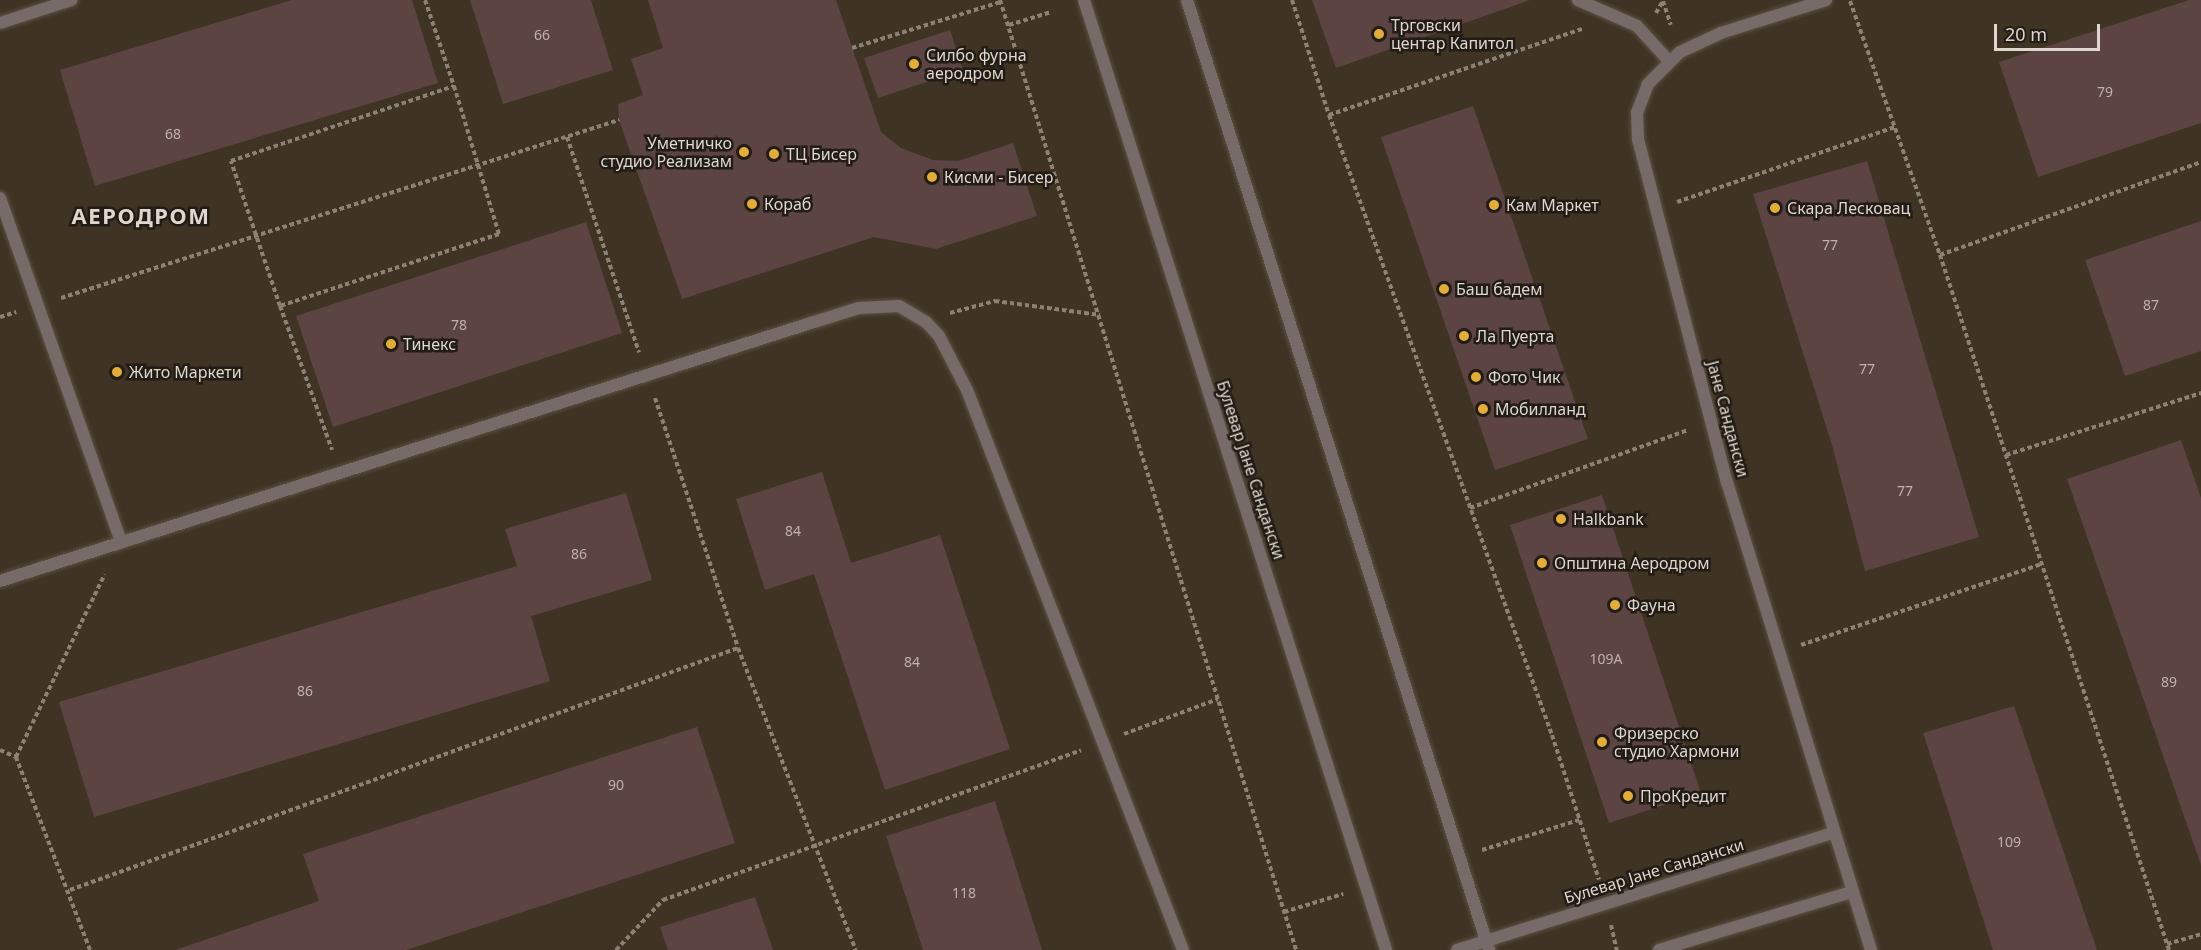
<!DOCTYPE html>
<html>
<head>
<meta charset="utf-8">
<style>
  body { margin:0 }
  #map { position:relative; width:2201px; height:950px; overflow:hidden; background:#3f3323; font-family:"Noto Sans",sans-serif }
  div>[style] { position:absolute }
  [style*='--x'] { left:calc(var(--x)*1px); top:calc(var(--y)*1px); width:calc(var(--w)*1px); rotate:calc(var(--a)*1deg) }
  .building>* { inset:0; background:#5b4442 }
  .path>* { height:4px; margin-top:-2px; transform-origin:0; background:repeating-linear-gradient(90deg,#8b8174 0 4.5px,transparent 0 7.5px) }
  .roads { filter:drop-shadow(0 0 2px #5c5142) drop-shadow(0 0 2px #5c5142) }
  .service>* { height:12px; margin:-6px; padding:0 6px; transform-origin:6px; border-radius:6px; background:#766b69 }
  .minor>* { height:12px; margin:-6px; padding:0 6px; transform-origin:6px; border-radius:6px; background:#766b69 }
  .tertiary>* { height:12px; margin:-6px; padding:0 6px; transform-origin:6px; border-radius:6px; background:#766b69 }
  .dots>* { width:16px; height:16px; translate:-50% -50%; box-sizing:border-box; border:3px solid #211c15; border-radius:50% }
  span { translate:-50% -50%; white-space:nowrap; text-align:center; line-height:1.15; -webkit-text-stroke:5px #211c15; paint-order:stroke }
  .number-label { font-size:14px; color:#beb2aa }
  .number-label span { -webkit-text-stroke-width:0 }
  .poi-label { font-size:16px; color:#dfd7cd }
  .left { translate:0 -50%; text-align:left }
  .right { translate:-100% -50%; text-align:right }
  .street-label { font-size:16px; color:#dfd7cd }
  .district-label { font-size:22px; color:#dfd7cd; font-weight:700; letter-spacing:1.5px }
  .scale { position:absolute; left:1994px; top:24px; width:106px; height:27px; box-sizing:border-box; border:3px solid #dfd7cd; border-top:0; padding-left:8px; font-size:18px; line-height:21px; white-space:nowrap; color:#dfd7cd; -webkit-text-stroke:4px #211c15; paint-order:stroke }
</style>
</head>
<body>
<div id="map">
  <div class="building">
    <div style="clip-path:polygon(292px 0,412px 0,438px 83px,95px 186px,60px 70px)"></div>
    <div style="clip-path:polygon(470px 0,591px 0,613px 70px,503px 104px)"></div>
    <div style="clip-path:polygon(648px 0,836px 0,881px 132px,901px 148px,933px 160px,958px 161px,1013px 143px,1037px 216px,936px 249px,874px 237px,682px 299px,619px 120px,618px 104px,643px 95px,631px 59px,663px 48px)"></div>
    <div style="clip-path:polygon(1312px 0,1530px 0,1336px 68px)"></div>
    <div style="clip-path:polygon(2189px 0,2201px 0,2201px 123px,2038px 177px,1999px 62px)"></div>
    <div style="clip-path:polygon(950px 30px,963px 70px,878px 98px,864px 58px)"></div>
    <div style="clip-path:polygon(1473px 106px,1588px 439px,1495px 470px,1381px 137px)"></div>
    <div style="clip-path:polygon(1867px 161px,1979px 537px,1865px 571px,1832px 445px,1753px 194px)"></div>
    <div style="clip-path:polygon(2201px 221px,2201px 351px,2125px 376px,2085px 260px)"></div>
    <div style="clip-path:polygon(586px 222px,622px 333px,333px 427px,296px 316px)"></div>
    <div style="clip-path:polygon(2181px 440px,2201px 498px,2201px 865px,2067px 479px)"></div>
    <div style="clip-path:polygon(822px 472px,851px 563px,940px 535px,1010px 749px,885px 790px,814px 574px,765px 590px,736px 499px)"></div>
    <div style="clip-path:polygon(626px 493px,652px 580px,531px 616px,550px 681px,94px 817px,59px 702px,517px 566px,505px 529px)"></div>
    <div style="clip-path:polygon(1602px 495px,1701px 793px,1609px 823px,1510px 525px)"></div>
    <div style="clip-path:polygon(2014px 706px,2097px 950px,1993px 950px,1923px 733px)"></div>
    <div style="clip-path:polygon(697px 727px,735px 843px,406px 950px,175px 950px,319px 901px,303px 854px)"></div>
    <div style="clip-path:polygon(995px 801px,1042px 950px,923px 950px,886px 836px)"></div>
    <div style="clip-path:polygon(755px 897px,773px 950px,668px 950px,660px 927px)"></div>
  </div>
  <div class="path">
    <div style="--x:425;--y:0;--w:91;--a:71.4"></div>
    <div style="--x:454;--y:86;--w:155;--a:73.1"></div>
    <div style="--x:499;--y:234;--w:231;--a:161.8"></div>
    <div style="--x:280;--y:306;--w:153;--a:-108.7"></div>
    <div style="--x:231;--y:161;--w:235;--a:-18.6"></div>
    <div style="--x:1000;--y:0;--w:995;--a:72.69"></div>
    <div style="--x:1292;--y:0;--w:121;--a:72.2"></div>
    <div style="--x:1329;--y:115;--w:659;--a:70.22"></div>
    <div style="--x:1552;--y:735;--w:152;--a:72"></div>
    <div style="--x:1663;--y:1;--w:25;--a:72"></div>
    <div style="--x:1850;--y:1;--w:269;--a:70.5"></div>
    <div style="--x:1656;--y:13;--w:14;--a:-60"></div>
    <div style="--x:1009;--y:25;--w:44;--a:-17.2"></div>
    <div style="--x:852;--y:48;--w:156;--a:-17.2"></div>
    <div style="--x:1329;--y:115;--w:269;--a:-18.8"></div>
    <div style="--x:567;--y:137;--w:227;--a:71.5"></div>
    <div style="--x:1677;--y:202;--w:231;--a:-19"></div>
    <div style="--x:61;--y:298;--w:586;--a:-17.69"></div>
    <div style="--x:280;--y:306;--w:153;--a:70.1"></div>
    <div style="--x:950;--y:313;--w:47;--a:-14.9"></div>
    <div style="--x:995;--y:301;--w:106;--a:7.6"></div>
    <div style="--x:0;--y:317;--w:17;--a:-17"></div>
    <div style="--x:655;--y:398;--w:263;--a:71.6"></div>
    <div style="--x:738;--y:648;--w:324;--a:68.7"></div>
    <div style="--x:2006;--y:455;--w:205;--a:-17.6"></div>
    <div style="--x:1470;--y:508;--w:232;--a:-19.7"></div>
    <div style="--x:1801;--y:645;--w:254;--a:-18.6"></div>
    <div style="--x:1124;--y:734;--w:100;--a:-20.4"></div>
    <div style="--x:0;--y:750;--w:17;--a:24"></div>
    <div style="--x:1482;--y:850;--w:102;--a:-17.2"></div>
    <div style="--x:70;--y:890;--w:710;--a:-19.91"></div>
    <div style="--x:1284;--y:912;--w:62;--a:-17"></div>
    <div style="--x:1611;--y:925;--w:26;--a:77"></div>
    <div style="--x:2167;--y:944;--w:35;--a:-16"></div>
    <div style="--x:90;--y:950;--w:207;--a:-111"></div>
    <div style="--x:16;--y:757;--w:203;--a:-64.1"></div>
    <div style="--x:616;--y:950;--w:69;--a:-46.8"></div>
    <div style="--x:663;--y:900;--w:444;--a:-19.7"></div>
    <div style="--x:2169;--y:950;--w:732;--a:-108.24"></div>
    <div style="--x:1940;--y:255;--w:277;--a:-19.6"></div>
  </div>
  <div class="roads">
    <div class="service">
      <div style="--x:1578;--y:0;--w:64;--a:23.8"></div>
      <div style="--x:1637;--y:26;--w:47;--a:47.6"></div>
    </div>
    <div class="minor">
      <div style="--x:1826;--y:0;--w:110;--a:162.6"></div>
      <div style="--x:1721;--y:33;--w:45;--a:155.1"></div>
      <div style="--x:1680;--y:52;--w:45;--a:135"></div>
      <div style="--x:1648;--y:84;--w:30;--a:111"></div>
      <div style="--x:1637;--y:112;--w:27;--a:88"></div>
      <div style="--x:1638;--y:139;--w:354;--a:75.5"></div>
      <div style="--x:1727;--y:482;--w:490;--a:72.9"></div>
      <div style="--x:0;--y:23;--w:75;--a:-17.9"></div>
      <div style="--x:0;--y:198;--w:365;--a:70.6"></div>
      <div style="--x:0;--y:581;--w:854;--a:-17.65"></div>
      <div style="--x:814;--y:322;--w:47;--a:-17.3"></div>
      <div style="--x:859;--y:308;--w:40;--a:-2.9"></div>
      <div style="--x:899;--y:306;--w:31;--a:31"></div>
      <div style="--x:926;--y:322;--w:19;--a:47"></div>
      <div style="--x:939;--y:336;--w:61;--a:62.6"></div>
      <div style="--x:967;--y:390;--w:600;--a:68.91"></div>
      <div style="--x:1457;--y:950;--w:393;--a:-17.3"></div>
      <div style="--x:1659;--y:950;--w:201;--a:-16.8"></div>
    </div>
    <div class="tertiary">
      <div style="--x:1084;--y:0;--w:997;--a:72.36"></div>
      <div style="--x:1187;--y:0;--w:997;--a:72.36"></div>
    </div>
  </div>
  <div class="dots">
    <div style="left:1379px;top:34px;background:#e4ad35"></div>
    <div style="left:914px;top:64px;background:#e4ad35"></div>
    <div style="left:744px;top:152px;background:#e4ad35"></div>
    <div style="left:774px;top:154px;background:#e4ad35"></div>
    <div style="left:932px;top:177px;background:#e4ad35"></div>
    <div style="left:752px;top:204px;background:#e4ad35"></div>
    <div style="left:1494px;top:205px;background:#e4ad35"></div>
    <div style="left:1775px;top:208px;background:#e4ad35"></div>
    <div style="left:1444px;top:289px;background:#e4ad35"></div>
    <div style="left:1464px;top:336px;background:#e4ad35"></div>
    <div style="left:391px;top:344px;background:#e4ad35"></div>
    <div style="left:117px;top:372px;background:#e4ad35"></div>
    <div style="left:1476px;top:377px;background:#e4ad35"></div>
    <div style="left:1483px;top:409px;background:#e4ad35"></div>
    <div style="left:1561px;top:519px;background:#e4ad35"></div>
    <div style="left:1542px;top:563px;background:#e4ad35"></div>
    <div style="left:1615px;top:605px;background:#e4ad35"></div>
    <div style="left:1602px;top:742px;background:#e4ad35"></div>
    <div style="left:1628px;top:796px;background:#e4ad35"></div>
  </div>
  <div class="number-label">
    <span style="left:542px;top:35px">66</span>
    <span style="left:2105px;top:92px">79</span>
    <span style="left:173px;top:134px">68</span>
    <span style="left:1830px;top:245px">77</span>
    <span style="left:2151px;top:305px">87</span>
    <span style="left:459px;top:325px">78</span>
    <span style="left:1867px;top:369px">77</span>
    <span style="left:1905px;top:491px">77</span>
    <span style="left:793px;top:531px">84</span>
    <span style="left:579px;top:554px">86</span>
    <span style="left:1606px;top:659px">109А</span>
    <span style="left:912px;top:662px">84</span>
    <span style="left:2169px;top:682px">89</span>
    <span style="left:305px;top:691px">86</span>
    <span style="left:616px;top:785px">90</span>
    <span style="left:2009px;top:842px">109</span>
    <span style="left:964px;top:893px">118</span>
  </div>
  <div class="poi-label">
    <span class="left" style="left:1391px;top:34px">Трговски<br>центар Капитол</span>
    <span class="left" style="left:926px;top:64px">Силбо фурна<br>аеродром</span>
    <span class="right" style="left:732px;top:152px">Уметничко<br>студио Реализам</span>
    <span class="left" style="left:786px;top:154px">ТЦ Бисер</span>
    <span class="left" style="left:944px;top:177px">Кисми - Бисер</span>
    <span class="left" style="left:764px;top:204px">Кораб</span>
    <span class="left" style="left:1506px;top:205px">Кам Маркет</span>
    <span class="left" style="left:1787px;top:208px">Скара Лесковац</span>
    <span class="left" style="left:1456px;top:289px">Баш бадем</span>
    <span class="left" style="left:1476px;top:336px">Ла Пуерта</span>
    <span class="left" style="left:403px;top:344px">Тинекс</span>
    <span class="left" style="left:129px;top:372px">Жито Маркети</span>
    <span class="left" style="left:1488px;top:377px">Фото Чик</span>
    <span class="left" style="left:1495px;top:409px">Мобилланд</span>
    <span class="left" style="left:1573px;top:519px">Halkbank</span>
    <span class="left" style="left:1554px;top:563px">Општина Аеродром</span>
    <span class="left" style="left:1627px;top:605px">Фауна</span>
    <span class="left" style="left:1614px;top:742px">Фризерско<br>студио Хармони</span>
    <span class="left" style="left:1640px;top:796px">ПроКредит</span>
  </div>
  <div class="street-label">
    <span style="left:1728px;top:419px;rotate:75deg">Јане Сандански</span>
    <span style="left:1251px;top:470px;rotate:72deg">Булевар Јане Сандански</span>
    <span style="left:1654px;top:871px;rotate:-17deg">Булевар Јане Сандански</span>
  </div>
  <div class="district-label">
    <span style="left:141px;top:216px">АЕРОДРОМ</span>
  </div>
  <div class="scale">20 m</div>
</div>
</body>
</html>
